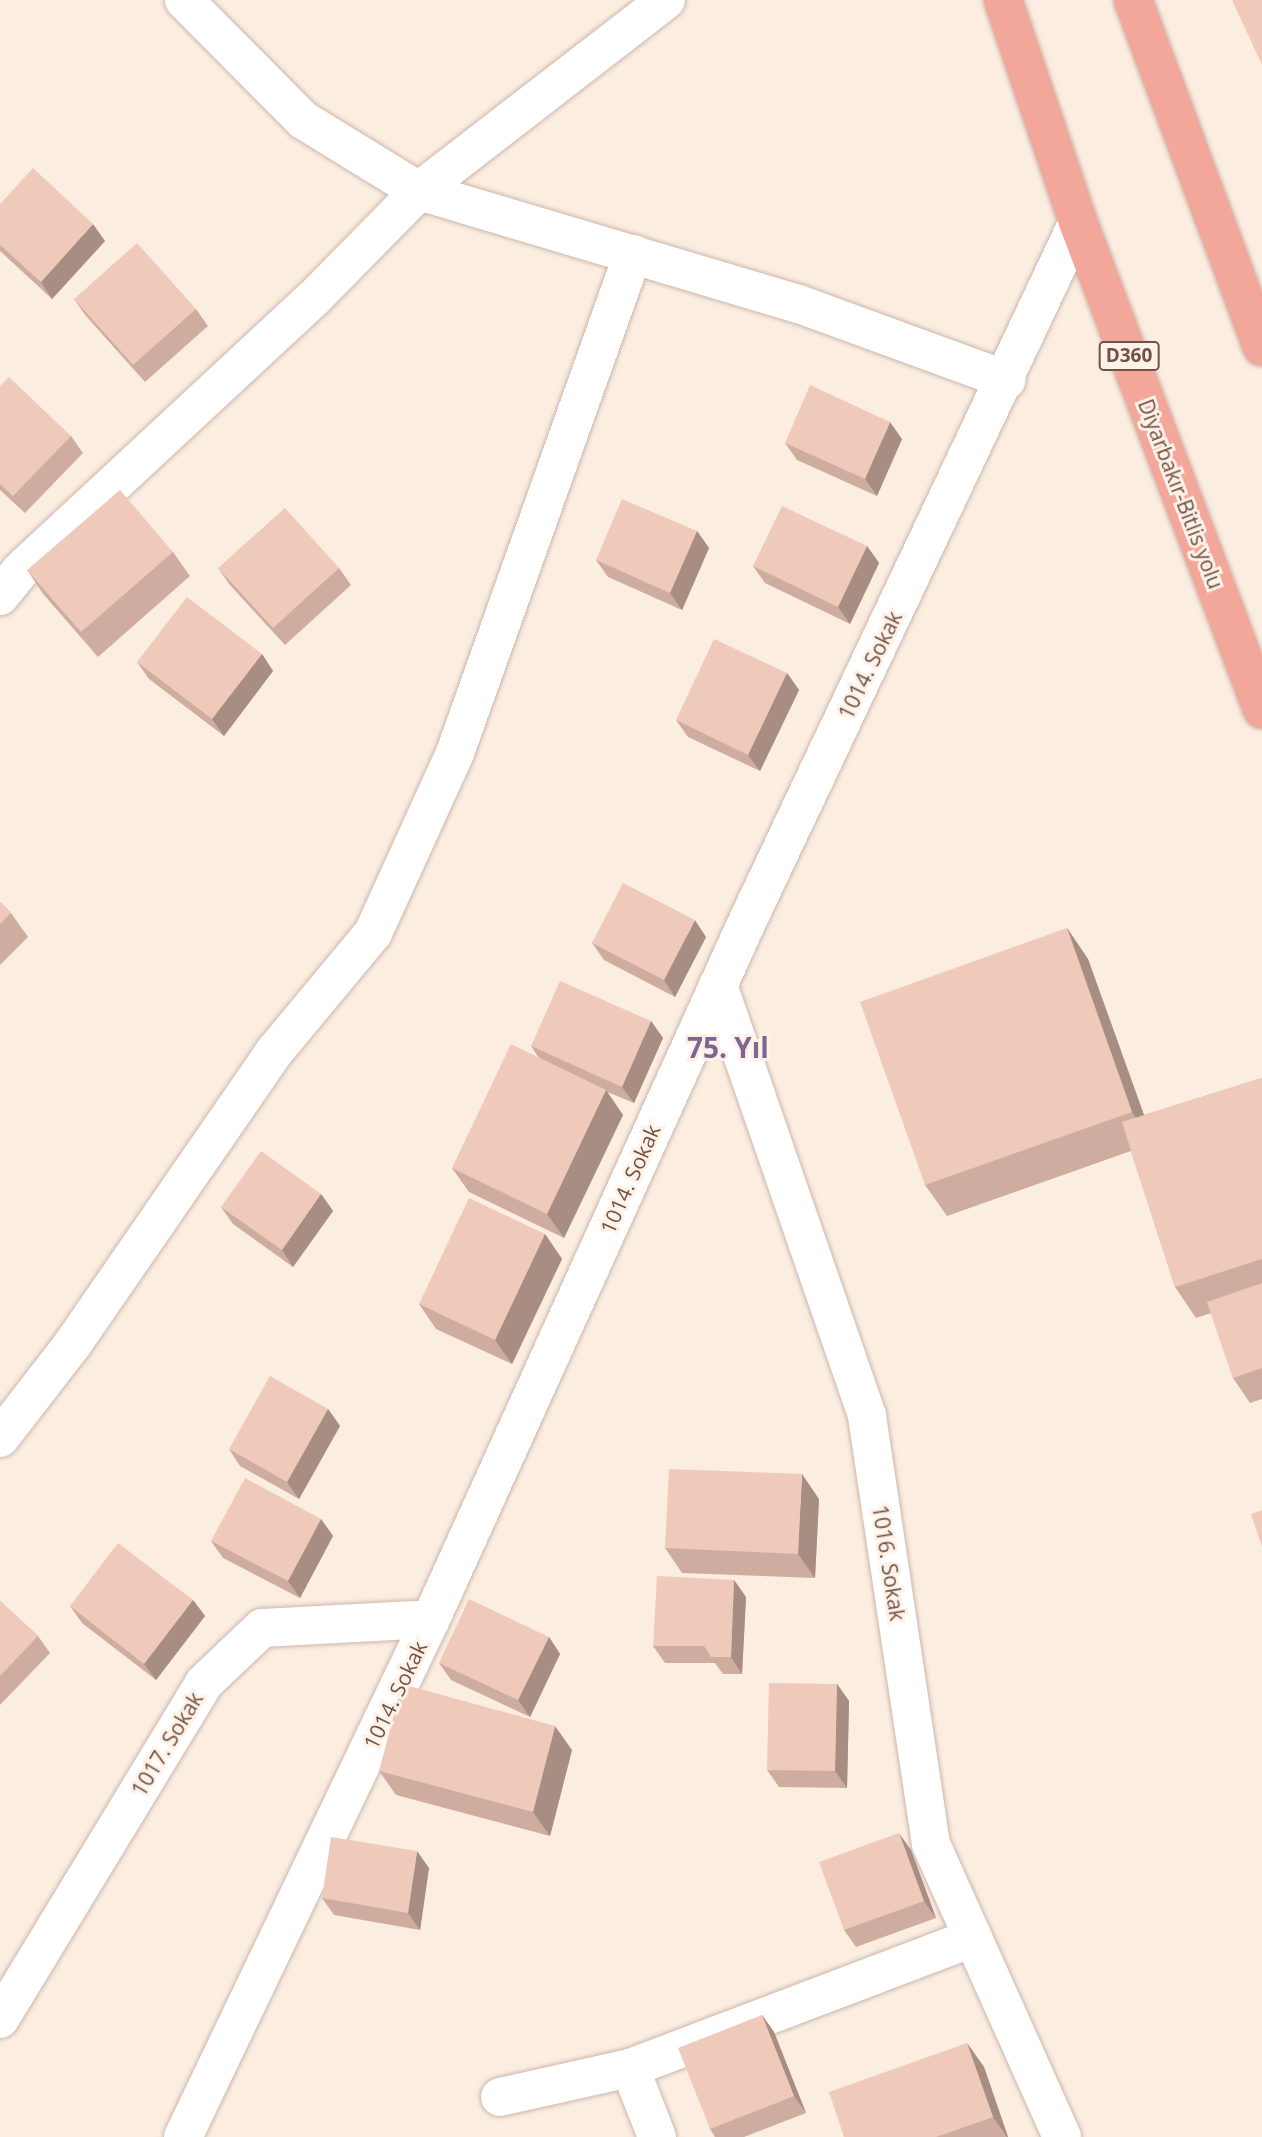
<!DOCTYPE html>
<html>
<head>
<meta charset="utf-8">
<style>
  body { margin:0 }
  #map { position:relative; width:1262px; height:2137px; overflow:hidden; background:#fbeee1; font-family:"Open Sans",sans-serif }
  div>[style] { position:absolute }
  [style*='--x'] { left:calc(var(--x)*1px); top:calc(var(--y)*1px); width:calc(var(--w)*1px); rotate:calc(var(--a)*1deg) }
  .roads { filter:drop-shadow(0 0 2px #ceb6ac) drop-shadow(0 0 2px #ceb6ac) }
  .street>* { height:38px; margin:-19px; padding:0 19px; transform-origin:19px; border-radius:19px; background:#fff }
  .highway>* { height:38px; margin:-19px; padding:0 19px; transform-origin:19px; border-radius:19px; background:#f3a69a }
  .wall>* { inset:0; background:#ceada0 }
  .shaded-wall>* { inset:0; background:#a78d82 }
  .building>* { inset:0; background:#efc9ba }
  span { translate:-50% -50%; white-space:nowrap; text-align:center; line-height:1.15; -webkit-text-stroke:6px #fef2e7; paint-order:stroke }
  .shield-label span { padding:2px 5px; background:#fef2e7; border:2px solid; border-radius:5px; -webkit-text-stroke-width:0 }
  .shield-label { font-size:19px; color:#715249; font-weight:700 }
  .street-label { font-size:21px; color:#715249 }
  .district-label { font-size:28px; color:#7f6594; font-weight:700 }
</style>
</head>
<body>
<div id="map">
  <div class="roads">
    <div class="street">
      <div style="--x:184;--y:0;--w:169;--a:45.2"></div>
      <div style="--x:303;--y:120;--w:136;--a:31.5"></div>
      <div style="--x:419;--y:191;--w:396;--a:16.6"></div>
      <div style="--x:799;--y:304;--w:221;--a:20.1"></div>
      <div style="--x:0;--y:596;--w:32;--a:-51"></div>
      <div style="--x:20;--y:571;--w:401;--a:-42.9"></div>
      <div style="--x:314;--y:298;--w:150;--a:-45.5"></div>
      <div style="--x:419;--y:191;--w:312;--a:-37.7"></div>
      <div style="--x:718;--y:985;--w:456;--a:70.9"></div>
      <div style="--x:867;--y:1416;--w:433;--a:81.5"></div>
      <div style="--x:931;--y:1844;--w:321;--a:65.9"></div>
      <div style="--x:0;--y:1438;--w:118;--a:-52.3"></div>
      <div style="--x:72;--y:1345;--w:357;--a:-55.4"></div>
      <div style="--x:275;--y:1051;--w:153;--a:-50.3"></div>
      <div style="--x:373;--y:933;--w:198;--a:-65.5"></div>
      <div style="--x:455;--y:753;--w:530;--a:-70.37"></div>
      <div style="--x:0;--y:2019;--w:393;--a:-58.7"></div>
      <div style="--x:204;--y:1683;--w:80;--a:-43.5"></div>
      <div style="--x:262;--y:1628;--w:169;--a:-3"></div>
      <div style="--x:630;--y:2068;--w:74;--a:68.6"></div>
      <div style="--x:500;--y:2097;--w:133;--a:-12.6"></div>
      <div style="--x:630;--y:2068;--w:367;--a:-20.8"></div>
      <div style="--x:183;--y:2137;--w:574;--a:-64.42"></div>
      <div style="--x:431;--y:1619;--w:765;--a:-65.61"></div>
      <div style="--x:747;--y:922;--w:774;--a:-64.69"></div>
    </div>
    <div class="highway">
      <div style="--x:1003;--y:0;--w:234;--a:71.3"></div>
      <div style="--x:1078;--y:222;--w:521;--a:69.3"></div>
      <div style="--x:1133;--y:0;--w:370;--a:69.6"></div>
    </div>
  </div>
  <div class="wall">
    <div style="clip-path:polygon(0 204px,105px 241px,52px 299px,0 251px)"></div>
    <div style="clip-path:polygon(74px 299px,196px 309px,208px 326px,145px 382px,86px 316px)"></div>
    <div style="clip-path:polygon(0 386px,71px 436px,83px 453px,25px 513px,0 490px)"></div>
    <div style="clip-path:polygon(902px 439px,877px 496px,797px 460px,785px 443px)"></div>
    <div style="clip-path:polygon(697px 531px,709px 548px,682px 610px,608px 577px,596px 560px)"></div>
    <div style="clip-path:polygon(867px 546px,879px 563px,850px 624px,765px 583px,753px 566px)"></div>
    <div style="clip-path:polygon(173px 552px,190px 576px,98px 657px,44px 595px,27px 570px)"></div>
    <div style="clip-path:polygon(218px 568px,339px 568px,351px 585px,285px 645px,230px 585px)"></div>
    <div style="clip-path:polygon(262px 654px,273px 671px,224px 736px,149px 679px,137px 662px)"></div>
    <div style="clip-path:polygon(787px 673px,799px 690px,760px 771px,688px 737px,676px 720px)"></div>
    <div style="clip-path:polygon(0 902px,11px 913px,28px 937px,0 965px)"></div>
    <div style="clip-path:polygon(1067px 928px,1088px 959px,1144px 1115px,1262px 1078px,1262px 1399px,1250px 1403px,1233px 1378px,1211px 1313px,1196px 1318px,1175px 1287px,1131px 1151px,947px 1216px,925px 1185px)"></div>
    <div style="clip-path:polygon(706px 937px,675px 997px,604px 960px,592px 943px)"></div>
    <div style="clip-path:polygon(651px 1021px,663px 1038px,634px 1103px,607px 1092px,623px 1115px,564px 1238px,469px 1192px,452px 1168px,539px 1058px,531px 1046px)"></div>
    <div style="clip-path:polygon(321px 1194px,333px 1211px,293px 1267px,233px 1224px,221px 1207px)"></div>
    <div style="clip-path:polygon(545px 1234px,562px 1259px,512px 1364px,436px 1329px,419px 1304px)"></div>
    <div style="clip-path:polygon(328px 1409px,340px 1426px,299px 1499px,240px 1466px,229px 1449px)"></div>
    <div style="clip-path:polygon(819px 1499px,815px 1578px,682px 1573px,665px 1548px)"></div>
    <div style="clip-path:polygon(321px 1519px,333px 1536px,300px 1598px,223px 1558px,211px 1541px)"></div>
    <div style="clip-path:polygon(734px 1580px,746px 1597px,742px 1674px,723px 1674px,715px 1663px,665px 1663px,653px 1646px)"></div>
    <div style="clip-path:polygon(193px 1600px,205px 1616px,156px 1680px,82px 1623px,70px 1606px)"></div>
    <div style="clip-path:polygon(0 1601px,38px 1636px,50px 1653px,0 1705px)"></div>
    <div style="clip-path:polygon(549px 1637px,560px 1654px,530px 1717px,451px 1680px,439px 1663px)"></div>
    <div style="clip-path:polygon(837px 1684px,849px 1701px,847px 1788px,779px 1787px,767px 1770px)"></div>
    <div style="clip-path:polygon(572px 1750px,550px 1836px,396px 1795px,379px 1771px)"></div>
    <div style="clip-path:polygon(911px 1850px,936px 1918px,856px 1947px,844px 1930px)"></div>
    <div style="clip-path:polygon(429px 1868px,420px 1930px,334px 1915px,322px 1898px)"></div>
    <div style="clip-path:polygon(762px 2015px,774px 2032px,806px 2113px,744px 2137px,715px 2137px,710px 2129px)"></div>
    <div style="clip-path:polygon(967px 2043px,984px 2067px,1008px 2137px,844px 2137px)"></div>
  </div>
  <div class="shaded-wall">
    <div style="clip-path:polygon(93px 224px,105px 241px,52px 299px,41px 282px)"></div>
    <div style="clip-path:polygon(890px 422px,902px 439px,877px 496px,865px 479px)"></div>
    <div style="clip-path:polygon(697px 531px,709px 548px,682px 610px,670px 593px)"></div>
    <div style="clip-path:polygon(867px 546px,879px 563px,850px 624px,838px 607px)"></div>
    <div style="clip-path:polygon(262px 654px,273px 671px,224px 736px,212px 719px)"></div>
    <div style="clip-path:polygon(787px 673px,799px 690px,760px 771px,748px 755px)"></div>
    <div style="clip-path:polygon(695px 920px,706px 937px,675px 997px,664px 980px)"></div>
    <div style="clip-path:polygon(1067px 928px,1088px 959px,1154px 1143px,1132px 1112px)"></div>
    <div style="clip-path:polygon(651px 1021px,663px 1038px,634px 1103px,622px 1087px)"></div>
    <div style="clip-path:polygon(606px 1090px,623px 1115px,564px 1238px,547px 1214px)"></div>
    <div style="clip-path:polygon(321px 1194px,333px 1211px,293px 1267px,282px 1250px)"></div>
    <div style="clip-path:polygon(545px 1234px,562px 1259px,512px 1364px,495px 1340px)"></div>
    <div style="clip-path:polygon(328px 1409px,340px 1426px,299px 1499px,287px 1482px)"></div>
    <div style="clip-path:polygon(802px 1474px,819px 1499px,815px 1578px,798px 1554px)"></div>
    <div style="clip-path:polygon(321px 1519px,333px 1536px,300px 1598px,288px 1581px)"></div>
    <div style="clip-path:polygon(734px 1580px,746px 1597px,742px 1674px,731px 1657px)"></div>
    <div style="clip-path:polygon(193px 1600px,205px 1616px,156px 1680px,144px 1664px)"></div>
    <div style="clip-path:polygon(549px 1637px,560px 1654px,530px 1717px,518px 1700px)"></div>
    <div style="clip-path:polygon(837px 1684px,849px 1701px,847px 1788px,835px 1771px)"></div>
    <div style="clip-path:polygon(555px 1726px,572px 1750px,550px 1836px,533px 1812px)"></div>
    <div style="clip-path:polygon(899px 1833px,911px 1850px,936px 1918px,924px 1901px)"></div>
    <div style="clip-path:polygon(417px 1851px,429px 1868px,420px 1930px,408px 1913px)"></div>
    <div style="clip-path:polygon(762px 2015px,774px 2032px,806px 2113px,794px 2096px)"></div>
    <div style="clip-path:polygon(967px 2043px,984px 2067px,1008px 2137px,1007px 2137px,993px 2117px)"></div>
  </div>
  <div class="building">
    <div style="clip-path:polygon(1232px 0,1262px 0,1262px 65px)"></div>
    <div style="clip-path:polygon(33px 168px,93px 224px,41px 282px,0 245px,0 204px)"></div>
    <div style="clip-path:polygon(137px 243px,196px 309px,133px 365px,74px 299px)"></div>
    <div style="clip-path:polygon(9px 377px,71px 436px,13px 496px,0 484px,0 386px)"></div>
    <div style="clip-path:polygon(810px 385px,890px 422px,865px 479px,785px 443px)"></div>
    <div style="clip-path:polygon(120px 490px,173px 552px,81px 632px,27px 570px)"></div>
    <div style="clip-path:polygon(622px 499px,697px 531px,670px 593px,596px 560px)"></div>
    <div style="clip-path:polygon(782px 506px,867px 546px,838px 607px,753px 566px)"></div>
    <div style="clip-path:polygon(285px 508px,339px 568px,273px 628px,218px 568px)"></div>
    <div style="clip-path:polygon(187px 597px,262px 654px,212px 719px,137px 662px)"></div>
    <div style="clip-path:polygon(714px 639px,787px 673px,748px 755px,676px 720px)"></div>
    <div style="clip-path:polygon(623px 883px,695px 920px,664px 980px,592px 943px)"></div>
    <div style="clip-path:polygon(0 902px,11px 913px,0 924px)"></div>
    <div style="clip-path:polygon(1067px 928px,1132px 1112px,925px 1185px,860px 1002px)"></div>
    <div style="clip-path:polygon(560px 981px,651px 1021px,622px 1087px,531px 1046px)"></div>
    <div style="clip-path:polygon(511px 1044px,606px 1090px,547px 1214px,452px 1168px)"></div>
    <div style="clip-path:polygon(1262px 1078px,1262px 1259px,1175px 1287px,1122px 1122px)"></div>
    <div style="clip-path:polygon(261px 1151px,321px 1194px,282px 1250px,221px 1207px)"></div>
    <div style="clip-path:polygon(469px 1198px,545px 1234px,495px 1340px,419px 1304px)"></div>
    <div style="clip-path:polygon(1262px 1283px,1262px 1368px,1233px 1378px,1207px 1302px)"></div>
    <div style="clip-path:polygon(270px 1376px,328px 1409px,287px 1482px,229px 1449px)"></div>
    <div style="clip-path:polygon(669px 1469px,802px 1474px,798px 1554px,665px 1548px)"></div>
    <div style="clip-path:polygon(245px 1478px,321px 1519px,288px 1581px,211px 1541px)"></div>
    <div style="clip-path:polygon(1262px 1510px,1262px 1547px,1251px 1514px)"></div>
    <div style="clip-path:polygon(118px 1543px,193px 1600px,144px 1664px,70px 1606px)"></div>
    <div style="clip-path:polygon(657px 1576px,734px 1580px,731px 1657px,711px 1657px,704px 1646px,653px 1646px)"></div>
    <div style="clip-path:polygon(469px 1599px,549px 1637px,518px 1700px,439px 1663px)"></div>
    <div style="clip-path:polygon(0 1601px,38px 1636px,0 1676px)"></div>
    <div style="clip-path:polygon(769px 1683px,837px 1684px,835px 1771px,767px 1770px)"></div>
    <div style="clip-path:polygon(402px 1684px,555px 1726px,533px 1812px,379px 1771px)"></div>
    <div style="clip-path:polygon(899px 1833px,924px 1901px,844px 1930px,819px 1862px)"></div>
    <div style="clip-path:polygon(331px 1837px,417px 1851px,408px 1913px,322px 1898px)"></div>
    <div style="clip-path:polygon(762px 2015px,794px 2096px,710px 2129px,678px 2048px)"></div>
    <div style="clip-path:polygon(967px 2043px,993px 2117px,936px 2137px,844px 2137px,829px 2092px)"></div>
  </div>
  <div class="shield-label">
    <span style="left:1129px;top:356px">D360</span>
  </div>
  <div class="street-label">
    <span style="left:1181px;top:494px;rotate:69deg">Diyarbakır-Bitlis yolu</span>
    <span style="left:870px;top:665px;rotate:-64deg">1014. Sokak</span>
    <span style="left:630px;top:1179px;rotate:-66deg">1014. Sokak</span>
    <span style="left:889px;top:1563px;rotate:81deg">1016. Sokak</span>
    <span style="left:395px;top:1695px;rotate:-64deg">1014. Sokak</span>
    <span style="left:167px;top:1744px;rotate:-59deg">1017. Sokak</span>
  </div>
  <div class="district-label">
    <span style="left:728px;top:1047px">75. Yıl</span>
  </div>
</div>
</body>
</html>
